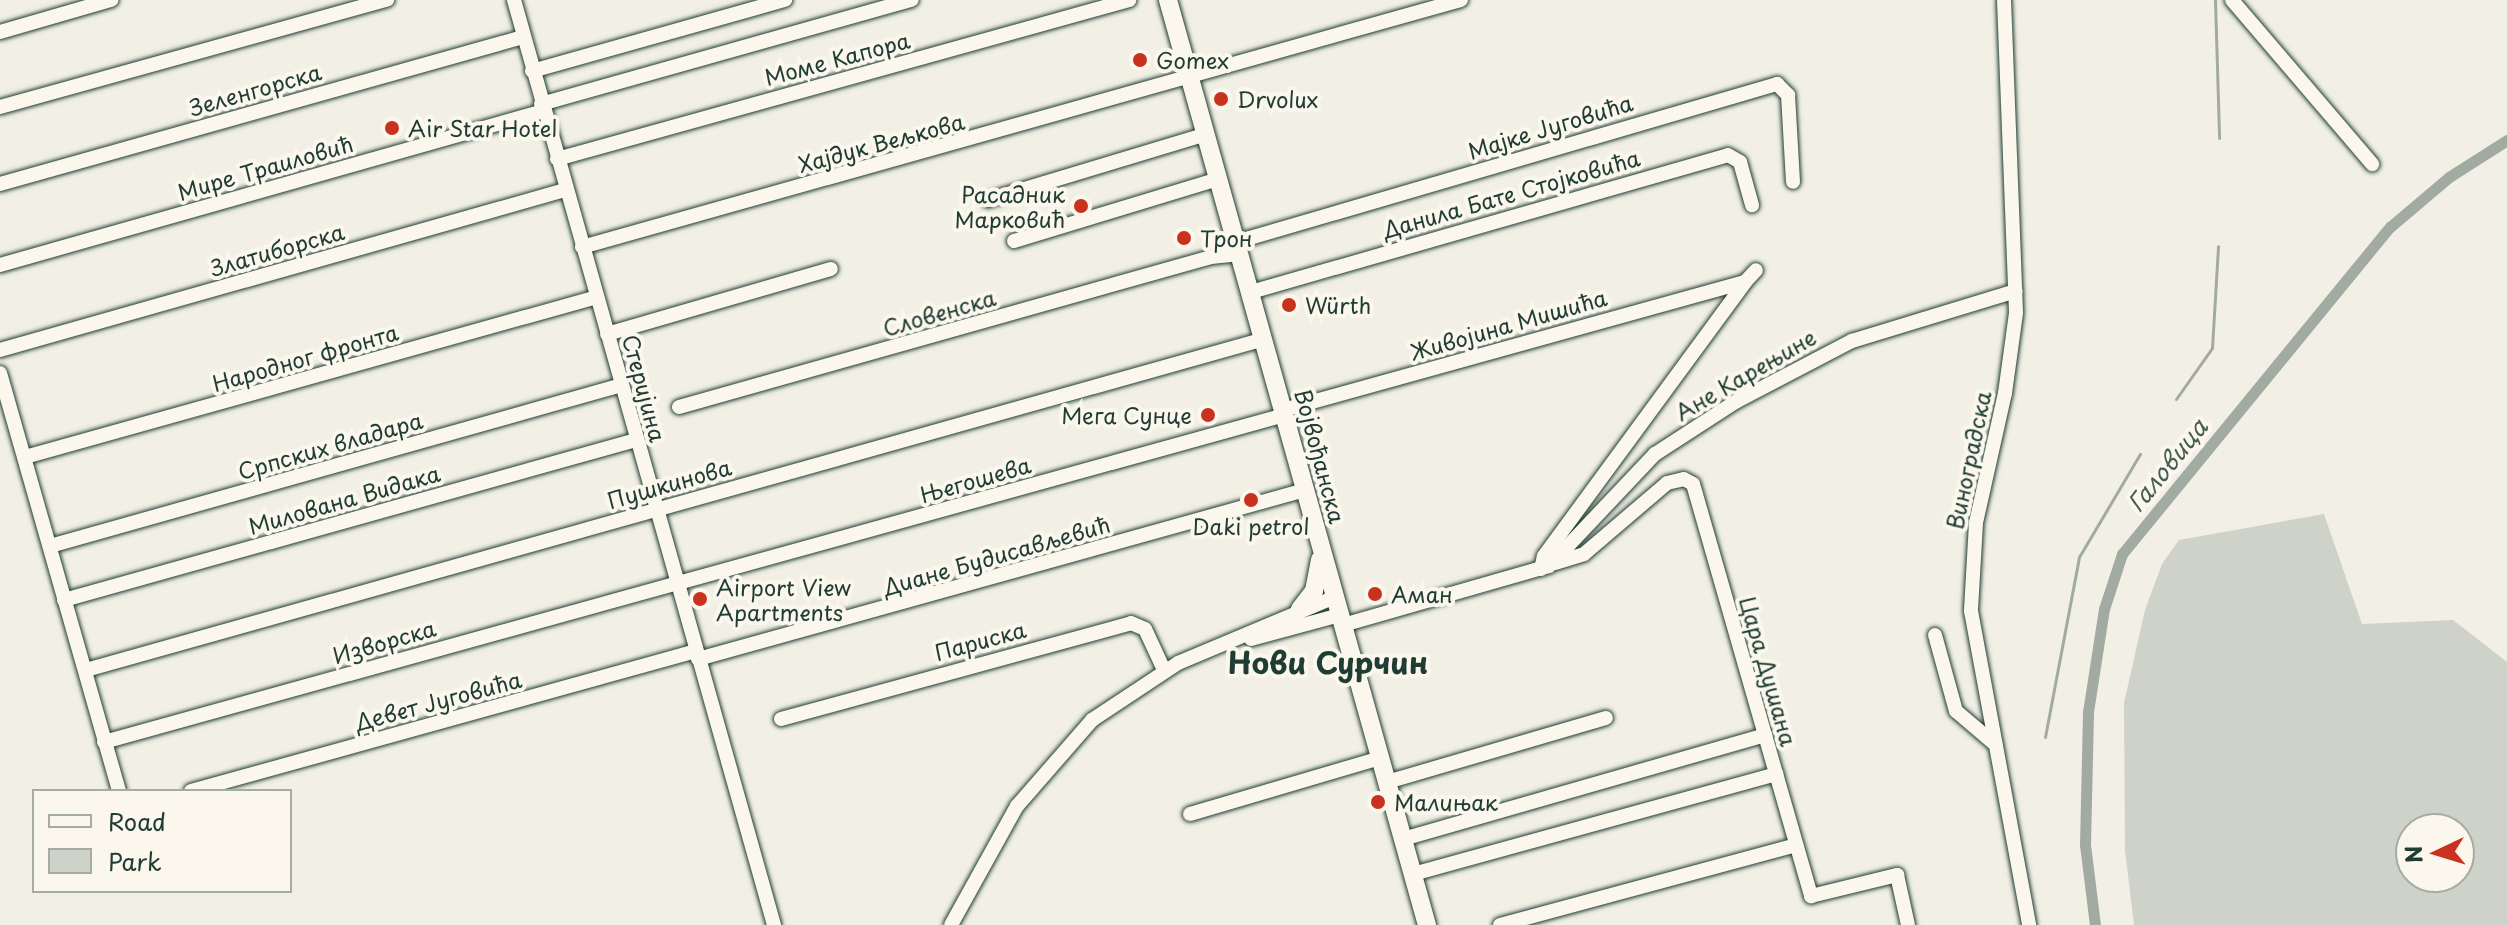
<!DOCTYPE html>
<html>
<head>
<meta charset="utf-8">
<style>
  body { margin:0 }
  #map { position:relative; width:2507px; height:925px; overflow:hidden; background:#f2f0e5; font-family:"Playpen Sans",sans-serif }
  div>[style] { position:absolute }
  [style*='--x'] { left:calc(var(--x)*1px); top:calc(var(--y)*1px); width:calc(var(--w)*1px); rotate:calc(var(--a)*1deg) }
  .green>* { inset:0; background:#cfd2c8 }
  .stream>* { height:3px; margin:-1.5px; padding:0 1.5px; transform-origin:1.5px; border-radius:1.5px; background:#a2aba1 }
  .canal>* { height:11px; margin:-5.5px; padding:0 5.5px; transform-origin:5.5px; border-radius:5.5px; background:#a2aba1 }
  .roads { filter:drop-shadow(0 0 2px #1f3d34) drop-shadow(0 0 2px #1f3d34) }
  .minor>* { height:14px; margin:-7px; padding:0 7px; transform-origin:7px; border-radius:7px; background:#fbf7ec }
  .major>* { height:18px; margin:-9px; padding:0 9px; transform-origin:9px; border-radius:9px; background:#fbf7ec }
  .dots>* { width:22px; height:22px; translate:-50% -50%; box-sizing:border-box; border:4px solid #fbf7ec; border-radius:50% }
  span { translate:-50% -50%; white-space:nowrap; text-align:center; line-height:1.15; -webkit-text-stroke:8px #fbf7ec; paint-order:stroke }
  .street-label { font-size:22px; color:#1f3d34 }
  .poi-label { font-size:22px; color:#1f3d34 }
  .left { translate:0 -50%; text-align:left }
  .right { translate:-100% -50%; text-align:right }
  .water-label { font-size:24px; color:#465e55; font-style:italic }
  .district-label { font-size:30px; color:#1f3d34; font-weight:700 }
  .legend { position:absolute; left:32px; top:789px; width:260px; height:104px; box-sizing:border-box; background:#fbf7ec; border:2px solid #a3ada2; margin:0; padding:10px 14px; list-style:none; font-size:24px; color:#1f3d34 }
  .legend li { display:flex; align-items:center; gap:16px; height:40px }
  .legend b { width:40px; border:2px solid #a3ada2 }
  .north { position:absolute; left:2395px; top:813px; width:80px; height:80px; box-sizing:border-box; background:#fbf7ec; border:2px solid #a3ada2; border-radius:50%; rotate:266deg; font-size:22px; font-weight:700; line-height:32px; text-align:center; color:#1f3d34 }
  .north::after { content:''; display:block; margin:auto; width:28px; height:36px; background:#c8321e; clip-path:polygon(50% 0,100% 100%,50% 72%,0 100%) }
</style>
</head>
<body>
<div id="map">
  <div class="green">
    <div style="clip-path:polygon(evenodd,2324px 514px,2362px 624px,2453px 620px,2507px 662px,2507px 925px,2134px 925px,2125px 851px,2124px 703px,2145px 610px,2162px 564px,2179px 540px,2324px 514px,2459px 829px,2459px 877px,2411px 877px,2411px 829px,2459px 829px)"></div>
  </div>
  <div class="stream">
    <div style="--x:2215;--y:0;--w:138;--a:88.3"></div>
    <div style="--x:2176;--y:399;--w:62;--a:-54.8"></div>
    <div style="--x:2212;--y:348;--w:102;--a:-86.6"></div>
    <div style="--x:2045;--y:737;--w:183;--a:-79.3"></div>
    <div style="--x:2079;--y:557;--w:120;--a:-59.4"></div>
  </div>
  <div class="canal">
    <div style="--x:2095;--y:925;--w:81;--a:-97.1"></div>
    <div style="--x:2085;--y:845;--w:133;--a:-88.7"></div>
    <div style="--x:2088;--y:712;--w:104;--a:-81.2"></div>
    <div style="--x:2104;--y:609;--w:58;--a:-71.9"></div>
    <div style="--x:2122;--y:554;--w:423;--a:-50.7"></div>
    <div style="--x:2390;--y:227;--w:77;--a:-40.3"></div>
    <div style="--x:2449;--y:177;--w:69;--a:-32.5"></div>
  </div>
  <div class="roads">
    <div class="minor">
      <div style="--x:514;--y:0;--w:961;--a:74.3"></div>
      <div style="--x:2004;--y:0;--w:313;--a:87.8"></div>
      <div style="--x:2016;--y:313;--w:81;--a:97.8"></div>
      <div style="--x:2005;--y:393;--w:133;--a:102.6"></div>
      <div style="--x:1976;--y:523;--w:88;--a:93.3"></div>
      <div style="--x:1971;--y:611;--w:319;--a:79.5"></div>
      <div style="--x:2232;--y:0;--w:216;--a:49.5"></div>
      <div style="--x:0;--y:32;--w:116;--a:-16.1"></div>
      <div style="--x:532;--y:71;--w:263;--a:-15.7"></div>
      <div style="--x:541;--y:104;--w:385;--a:-15.7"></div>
      <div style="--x:0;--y:107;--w:402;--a:-15.5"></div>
      <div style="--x:557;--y:159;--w:594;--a:-15.53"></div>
      <div style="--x:0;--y:184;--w:543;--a:-15.7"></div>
      <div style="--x:988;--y:200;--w:228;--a:-16.8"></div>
      <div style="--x:1014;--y:241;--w:213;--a:-16.9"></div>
      <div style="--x:1236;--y:242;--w:564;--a:-16.28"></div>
      <div style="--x:1777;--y:84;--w:16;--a:45"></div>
      <div style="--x:1788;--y:95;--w:87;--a:86.7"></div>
      <div style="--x:582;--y:247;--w:913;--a:-15.7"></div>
      <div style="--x:0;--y:265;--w:564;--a:-15.83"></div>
      <div style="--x:1251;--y:292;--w:496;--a:-16"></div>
      <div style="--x:1728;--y:155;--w:14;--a:30"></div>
      <div style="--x:1740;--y:162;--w:45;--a:74.4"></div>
      <div style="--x:607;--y:334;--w:233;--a:-16.2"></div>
      <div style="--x:0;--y:350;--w:587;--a:-15.81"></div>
      <div style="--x:0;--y:373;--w:435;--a:74.1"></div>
      <div style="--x:679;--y:407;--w:553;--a:-15.75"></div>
      <div style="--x:1211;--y:257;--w:29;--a:-6"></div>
      <div style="--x:1283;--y:410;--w:479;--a:-15.5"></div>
      <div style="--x:1745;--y:282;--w:16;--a:-47"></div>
      <div style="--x:25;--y:457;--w:594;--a:-15.63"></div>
      <div style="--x:50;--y:546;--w:594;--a:-15.72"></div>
      <div style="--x:1555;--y:563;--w:30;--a:-17"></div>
      <div style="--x:1584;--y:554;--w:109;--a:-40.5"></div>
      <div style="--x:1667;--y:483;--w:17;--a:-13"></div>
      <div style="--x:1684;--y:479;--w:10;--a:29"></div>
      <div style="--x:1693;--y:484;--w:429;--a:74"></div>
      <div style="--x:1811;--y:896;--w:89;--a:-13.7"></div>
      <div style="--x:1897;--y:875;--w:51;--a:77.6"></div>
      <div style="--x:1541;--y:569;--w:13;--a:-77"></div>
      <div style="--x:1544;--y:556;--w:340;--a:-53.7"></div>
      <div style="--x:64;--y:600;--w:594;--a:-15.63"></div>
      <div style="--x:1343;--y:625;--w:214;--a:-16"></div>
      <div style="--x:1549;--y:566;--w:154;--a:-46.6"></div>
      <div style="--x:1655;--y:454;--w:98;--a:-32.9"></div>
      <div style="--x:1737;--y:401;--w:130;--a:-27.6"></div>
      <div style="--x:1852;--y:341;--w:171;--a:-17"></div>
      <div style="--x:1935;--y:635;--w:79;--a:74.6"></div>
      <div style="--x:1956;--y:711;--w:52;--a:40.4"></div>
      <div style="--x:1251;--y:639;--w:92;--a:-15.1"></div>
      <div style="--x:698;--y:659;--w:630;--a:-15.56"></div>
      <div style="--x:86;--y:670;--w:1224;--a:-15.69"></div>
      <div style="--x:781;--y:719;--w:363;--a:-15.3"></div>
      <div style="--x:1131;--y:623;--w:15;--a:23"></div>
      <div style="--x:1145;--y:629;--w:45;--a:65.1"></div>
      <div style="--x:104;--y:742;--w:1225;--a:-15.48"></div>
      <div style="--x:1387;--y:782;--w:228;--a:-16.3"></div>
      <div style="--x:191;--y:791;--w:524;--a:-15.49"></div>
      <div style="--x:1190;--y:814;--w:198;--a:-16.4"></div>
      <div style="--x:1403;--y:839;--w:377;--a:-16"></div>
      <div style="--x:1413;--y:874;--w:377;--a:-15.4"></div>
      <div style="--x:951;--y:925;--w:136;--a:-61"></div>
      <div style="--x:1017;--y:806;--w:114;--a:-48.9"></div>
      <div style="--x:1092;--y:720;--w:103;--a:-33.5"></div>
      <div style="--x:1178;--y:663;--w:170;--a:-22.8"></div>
      <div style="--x:1500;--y:925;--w:307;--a:-15.1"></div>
    </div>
    <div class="major">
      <div style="--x:1168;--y:0;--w:961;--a:74.36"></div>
      <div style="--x:1300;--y:609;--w:23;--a:-52"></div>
      <div style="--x:1314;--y:591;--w:32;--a:-79"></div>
    </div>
  </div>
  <div class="dots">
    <div style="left:1140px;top:60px;background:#c8321e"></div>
    <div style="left:1221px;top:99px;background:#c8321e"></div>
    <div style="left:392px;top:128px;background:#c8321e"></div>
    <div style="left:1081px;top:206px;background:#c8321e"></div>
    <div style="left:1184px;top:238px;background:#c8321e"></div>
    <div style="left:1289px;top:305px;background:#c8321e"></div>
    <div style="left:1208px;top:415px;background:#c8321e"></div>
    <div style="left:1251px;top:500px;background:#c8321e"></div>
    <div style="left:1375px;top:594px;background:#c8321e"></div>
    <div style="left:700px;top:599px;background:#c8321e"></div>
    <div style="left:1378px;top:802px;background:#c8321e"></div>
  </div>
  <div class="street-label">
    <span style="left:837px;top:58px;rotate:-15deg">Моме Капора</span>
    <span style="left:255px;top:89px;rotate:-16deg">Зеленгорска</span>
    <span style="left:1550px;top:126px;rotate:-17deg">Мајке Југовића</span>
    <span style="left:881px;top:142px;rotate:-15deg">Хајдук Вељкова</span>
    <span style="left:265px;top:167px;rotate:-16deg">Мире Траиловић</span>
    <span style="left:1511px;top:193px;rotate:-16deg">Данила Бате Стојковића</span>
    <span style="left:277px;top:249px;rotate:-16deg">Златиборска</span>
    <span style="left:939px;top:312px;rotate:-16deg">Словенска</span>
    <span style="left:1508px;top:324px;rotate:-16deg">Живојина Мишића</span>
    <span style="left:305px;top:357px;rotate:-16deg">Народног фронта</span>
    <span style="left:1745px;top:374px;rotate:-30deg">Ане Карењине</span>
    <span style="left:645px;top:388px;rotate:75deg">Стеријина</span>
    <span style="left:330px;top:445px;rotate:-16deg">Српских владара</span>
    <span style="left:1321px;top:456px;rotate:75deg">Војвођанска</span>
    <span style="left:1968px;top:460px;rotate:-78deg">Виноградска</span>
    <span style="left:975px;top:479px;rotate:-16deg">Његошева</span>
    <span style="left:669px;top:483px;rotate:-16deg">Пушкинова</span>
    <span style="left:344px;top:499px;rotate:-16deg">Милована Видака</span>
    <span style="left:996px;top:555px;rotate:-16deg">Диане Будисављевић</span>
    <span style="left:980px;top:640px;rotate:-15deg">Париска</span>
    <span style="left:384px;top:641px;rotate:-16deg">Изворска</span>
    <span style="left:1769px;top:671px;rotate:74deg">Цара Душана</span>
    <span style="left:438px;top:700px;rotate:-15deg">Девет Југовића</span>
  </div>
  <div class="poi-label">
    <span class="left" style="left:1156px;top:60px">Gomex</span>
    <span class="left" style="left:1237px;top:99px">Drvolux</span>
    <span class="left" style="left:408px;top:128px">Air Star Hotel</span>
    <span class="right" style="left:1065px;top:206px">Расадник<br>Марковић</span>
    <span class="left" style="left:1200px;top:238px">Трон</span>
    <span class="left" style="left:1305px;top:305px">Würth</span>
    <span class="right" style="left:1192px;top:415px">Мега Сунце</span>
    <span style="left:1251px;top:526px">Daki petrol</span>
    <span class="left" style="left:716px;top:599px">Airport View<br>Apartments</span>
    <span class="left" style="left:1391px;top:594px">Аман</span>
    <span class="left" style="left:1394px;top:802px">Малињак</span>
  </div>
  <div class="water-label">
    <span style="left:2167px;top:465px;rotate:-51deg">Галовица</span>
  </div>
  <div class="district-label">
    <span style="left:1328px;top:662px">Нови Сурчин</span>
  </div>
  <ul class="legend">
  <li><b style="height:10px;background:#fbf7ec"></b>Road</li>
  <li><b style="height:22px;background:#cfd2c8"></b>Park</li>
  </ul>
  <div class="north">N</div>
</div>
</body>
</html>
